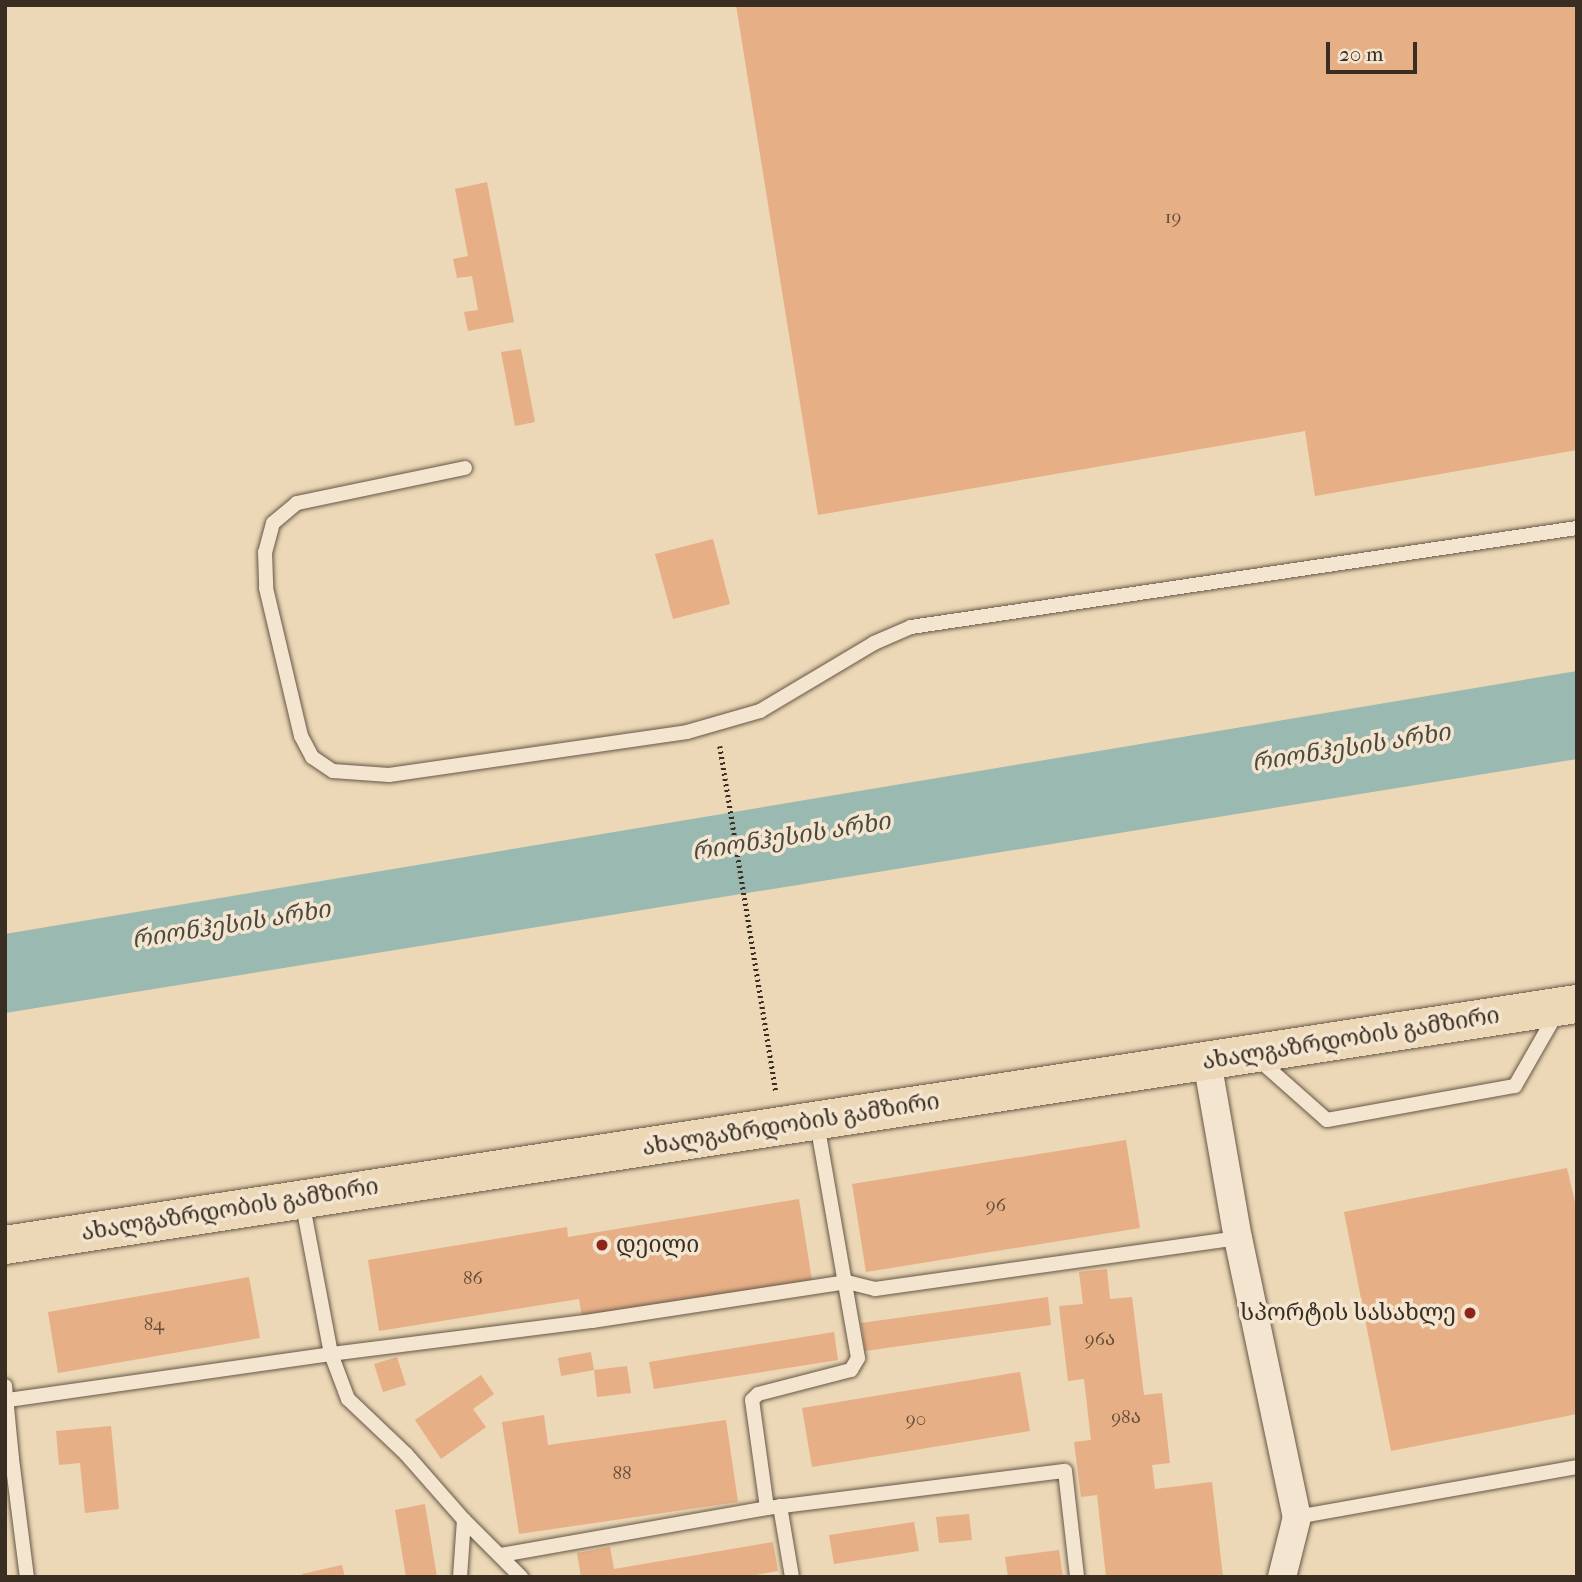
<!DOCTYPE html>
<html>
<head>
<meta charset="utf-8">
<style>
  body { margin:0 }
  #map { position:relative; width:1582px; height:1582px; overflow:hidden; background:#ecd7b6; font-family:"IM FELL French Canon","Noto Serif Georgian",serif }
  div>[style] { position:absolute }
  [style*='--x'] { left:calc(var(--x)*1px); top:calc(var(--y)*1px); width:calc(var(--w)*1px); rotate:calc(var(--a)*1deg) }
  .water>* { inset:0; background:#99b9b1 }
  .building>* { inset:0; background:#e6af86 }
  .path>* { height:4.5px; margin-top:-2.25px; transform-origin:0; background:repeating-linear-gradient(90deg,#392e21 0 2px,transparent 0 5.5px) }
  .roads { filter:drop-shadow(0 0 2px #665846) drop-shadow(0 0 2px #665846) }
  .service>* { height:14px; margin:-7px; padding:0 7px; transform-origin:7px; border-radius:7px; background:#f3e5d0 }
  .minor>* { height:28px; margin:-14px; padding:0 14px; transform-origin:14px; border-radius:14px; background:#f3e5d0 }
  .primary>* { height:38px; margin:-19px; padding:0 19px; transform-origin:19px; border-radius:19px; background:#ecd7b6 }
  .dots>* { width:19px; height:19px; translate:-50% -50%; box-sizing:border-box; border:4px solid #f3e5d0; border-radius:50% }
  span { translate:-50% -50%; white-space:nowrap; text-align:center; line-height:1.15; -webkit-text-stroke:7px #f3e5d0; paint-order:stroke }
  .number-label { font-size:19px; color:#644e3a }
  .number-label span { -webkit-text-stroke-width:0 }
  .street-label { font-size:23px; color:#392e21 }
  .poi-label { font-size:23px; color:#392e21 }
  .left { translate:0 -50%; text-align:left }
  .right { translate:-100% -50%; text-align:right }
  .water-label { font-size:24px; color:#4c4a3e; font-style:italic }
  .frame { position:absolute; inset:0; border:7px solid #392e21; pointer-events:none }
  .scale { position:absolute; left:1326px; top:42px; width:91px; height:32px; box-sizing:border-box; border:4px solid #392e21; border-top:0; padding-left:9px; font-size:21px; line-height:24px; white-space:nowrap; color:#392e21; -webkit-text-stroke:5px #f3e5d0; paint-order:stroke }
</style>
</head>
<body>
<div id="map">
  <div class="water">
    <div style="clip-path:polygon(1577px 671px,1577px 759px,5px 1013px,5px 934px)"></div>
  </div>
  <div class="building">
    <div style="clip-path:polygon(736px 5px,1577px 5px,1577px 450px,1315px 496px,1305px 431px,818px 515px)"></div>
    <div style="clip-path:polygon(487px 182px,514px 322px,468px 331px,464px 312px,478px 310px,472px 276px,457px 278px,453px 259px,468px 256px,455px 189px)"></div>
    <div style="clip-path:polygon(521px 349px,535px 422px,515px 426px,501px 352px)"></div>
    <div style="clip-path:polygon(713px 539px,730px 604px,673px 619px,655px 554px)"></div>
    <div style="clip-path:polygon(1126px 1140px,1140px 1228px,866px 1272px,852px 1184px)"></div>
    <div style="clip-path:polygon(1567px 1168px,1577px 1211px,1577px 1414px,1391px 1451px,1344px 1212px)"></div>
    <div style="clip-path:polygon(799px 1199px,812px 1280px,582px 1318px,579px 1299px,379px 1331px,368px 1260px,567px 1227px,568px 1237px)"></div>
    <div style="clip-path:polygon(1107px 1269px,1110px 1299px,1132px 1297px,1144px 1395px,1162px 1393px,1170px 1463px,1152px 1465px,1155px 1489px,1212px 1482px,1223px 1577px,1106px 1577px,1097px 1495px,1081px 1497px,1074px 1442px,1091px 1440px,1084px 1379px,1068px 1381px,1059px 1306px,1083px 1304px,1079px 1272px)"></div>
    <div style="clip-path:polygon(249px 1277px,260px 1338px,58px 1373px,48px 1312px)"></div>
    <div style="clip-path:polygon(1048px 1297px,1051px 1325px,865px 1351px,861px 1323px)"></div>
    <div style="clip-path:polygon(834px 1332px,838px 1360px,654px 1389px,649px 1362px)"></div>
    <div style="clip-path:polygon(591px 1352px,594px 1370px,561px 1376px,558px 1358px)"></div>
    <div style="clip-path:polygon(397px 1357px,406px 1385px,383px 1392px,374px 1364px)"></div>
    <div style="clip-path:polygon(627px 1366px,631px 1393px,597px 1397px,594px 1370px)"></div>
    <div style="clip-path:polygon(1020px 1372px,1030px 1431px,812px 1467px,802px 1408px)"></div>
    <div style="clip-path:polygon(481px 1375px,494px 1394px,473px 1409px,486px 1427px,441px 1459px,415px 1420px)"></div>
    <div style="clip-path:polygon(544px 1415px,548px 1445px,726px 1420px,738px 1502px,519px 1534px,502px 1422px)"></div>
    <div style="clip-path:polygon(111px 1426px,119px 1509px,85px 1513px,80px 1463px,59px 1465px,56px 1431px)"></div>
    <div style="clip-path:polygon(425px 1504px,437px 1577px,406px 1577px,395px 1510px)"></div>
    <div style="clip-path:polygon(969px 1514px,972px 1540px,939px 1543px,936px 1517px)"></div>
    <div style="clip-path:polygon(914px 1522px,919px 1551px,834px 1564px,829px 1535px)"></div>
    <div style="clip-path:polygon(773px 1542px,778px 1571px,744px 1577px,581px 1577px,577px 1553px,610px 1547px,614px 1569px)"></div>
    <div style="clip-path:polygon(1059px 1550px,1063px 1577px,1008px 1577px,1005px 1557px)"></div>
    <div style="clip-path:polygon(342px 1565px,345px 1577px,303px 1577px,302px 1574px)"></div>
  </div>
  <div class="path">
    <div style="--x:720;--y:746;--w:351;--a:80.8"></div>
  </div>
  <div class="roads">
    <div class="service">
      <div style="--x:465;--y:468;--w:172;--a:168.2"></div>
      <div style="--x:297;--y:503;--w:31;--a:140"></div>
      <div style="--x:273;--y:523;--w:30;--a:105"></div>
      <div style="--x:265;--y:552;--w:36;--a:88"></div>
      <div style="--x:266;--y:588;--w:152;--a:76.7"></div>
      <div style="--x:301;--y:736;--w:24;--a:62"></div>
      <div style="--x:312;--y:757;--w:25;--a:34"></div>
      <div style="--x:333;--y:771;--w:56;--a:4.1"></div>
      <div style="--x:389;--y:775;--w:301;--a:-8.2"></div>
      <div style="--x:687;--y:732;--w:76;--a:-16"></div>
      <div style="--x:760;--y:711;--w:133;--a:-30.8"></div>
      <div style="--x:874;--y:643;--w:40;--a:-23.4"></div>
      <div style="--x:911;--y:627;--w:673;--a:-8.46"></div>
      <div style="--x:1258;--y:1059;--w:92;--a:41.5"></div>
      <div style="--x:1327;--y:1120;--w:191;--a:-10.3"></div>
      <div style="--x:1515;--y:1086;--w:86;--a:-60.2"></div>
      <div style="--x:5;--y:1386;--w:73;--a:84.5"></div>
      <div style="--x:12;--y:1459;--w:7;--a:172"></div>
      <div style="--x:8;--y:1400;--w:326;--a:-8.1"></div>
      <div style="--x:331;--y:1354;--w:156;--a:-100.7"></div>
      <div style="--x:12;--y:1459;--w:119;--a:82.8"></div>
      <div style="--x:780;--y:1506;--w:72;--a:80.4"></div>
      <div style="--x:767;--y:1508;--w:109;--a:-97.9"></div>
      <div style="--x:752;--y:1400;--w:8;--a:-45"></div>
      <div style="--x:758;--y:1394;--w:96;--a:-14.5"></div>
      <div style="--x:851;--y:1370;--w:14;--a:-60"></div>
      <div style="--x:858;--y:1358;--w:240;--a:-99.9"></div>
      <div style="--x:1297;--y:1517;--w:284;--a:-10.1"></div>
      <div style="--x:464;--y:1520;--w:81;--a:45"></div>
      <div style="--x:501;--y:1555;--w:270;--a:-10"></div>
      <div style="--x:767;--y:1508;--w:300;--a:-7.1"></div>
      <div style="--x:1065;--y:1471;--w:107;--a:83.5"></div>
      <div style="--x:460;--y:1577;--w:57;--a:-86"></div>
      <div style="--x:464;--y:1520;--w:88;--a:-131.3"></div>
      <div style="--x:406;--y:1454;--w:80;--a:-136.5"></div>
      <div style="--x:348;--y:1399;--w:48;--a:-110.7"></div>
      <div style="--x:331;--y:1354;--w:263;--a:-7.2"></div>
      <div style="--x:592;--y:1321;--w:258;--a:-8.7"></div>
      <div style="--x:847;--y:1282;--w:29;--a:14"></div>
      <div style="--x:875;--y:1289;--w:367;--a:-8"></div>
    </div>
    <div class="minor">
      <div style="--x:1207;--y:1061;--w:180;--a:80.1"></div>
      <div style="--x:1238;--y:1238;--w:285;--a:78.1"></div>
      <div style="--x:1297;--y:1517;--w:62;--a:104"></div>
    </div>
    <div class="primary">
      <div style="--x:5;--y:1245;--w:1590;--a:-8.72"></div>
    </div>
  </div>
  <div class="dots">
    <div style="left:602px;top:1245px;background:#8f2418"></div>
    <div style="left:1470px;top:1313px;background:#8f2418"></div>
  </div>
  <div class="number-label">
    <span style="left:1173px;top:218px">19</span>
    <span style="left:996px;top:1206px">96</span>
    <span style="left:473px;top:1279px">86</span>
    <span style="left:154px;top:1325px">84</span>
    <span style="left:1100px;top:1340px">96ა</span>
    <span style="left:1126px;top:1418px">98ა</span>
    <span style="left:916px;top:1420px">90</span>
    <span style="left:622px;top:1474px">88</span>
  </div>
  <div class="street-label">
    <span style="left:1351px;top:1039px;rotate:-9deg">ახალგაზრდობის გამზირი</span>
    <span style="left:791px;top:1125px;rotate:-9deg">ახალგაზრდობის გამზირი</span>
    <span style="left:230px;top:1210px;rotate:-9deg">ახალგაზრდობის გამზირი</span>
  </div>
  <div class="poi-label">
    <span class="left" style="left:616px;top:1245px">დეილი</span>
    <span class="right" style="left:1456px;top:1313px">სპორტის სასახლე</span>
  </div>
  <div class="water-label">
    <span style="left:1351px;top:748px;rotate:-9deg">რიონჰესის არხი</span>
    <span style="left:791px;top:837px;rotate:-9deg">რიონჰესის არხი</span>
    <span style="left:231px;top:925px;rotate:-9deg">რიონჰესის არხი</span>
  </div>
  <div class="frame"></div>
  <div class="scale">20 m</div>
</div>
</body>
</html>
